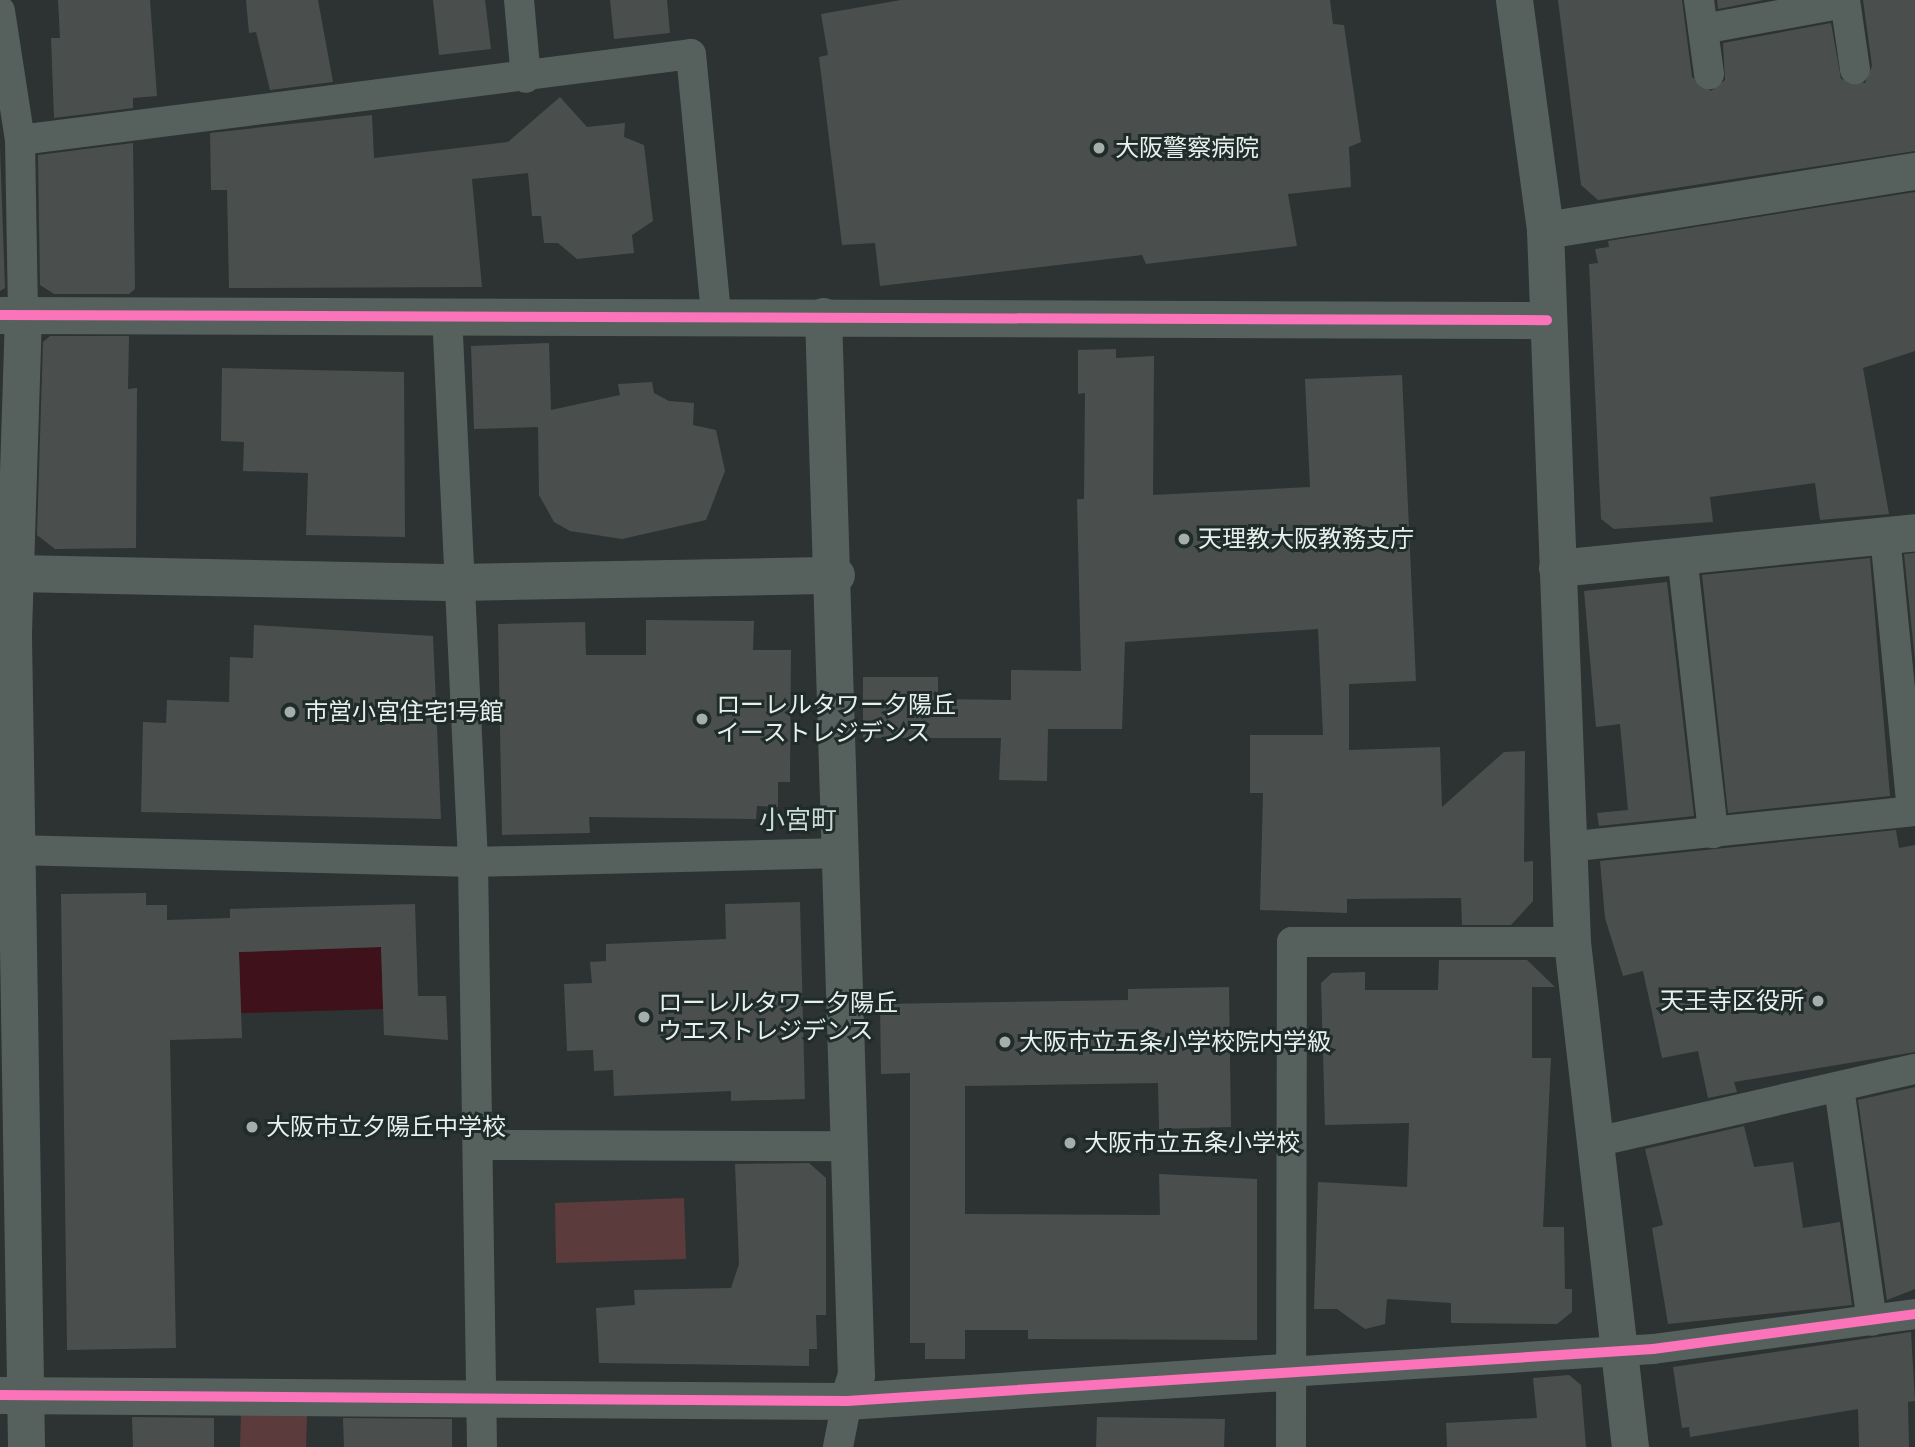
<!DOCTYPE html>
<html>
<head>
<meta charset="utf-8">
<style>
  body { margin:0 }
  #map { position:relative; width:1915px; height:1447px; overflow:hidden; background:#2c3332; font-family:"DM Sans","Noto Sans JP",sans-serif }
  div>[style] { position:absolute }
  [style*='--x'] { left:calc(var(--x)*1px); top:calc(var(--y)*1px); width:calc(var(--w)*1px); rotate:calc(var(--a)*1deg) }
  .green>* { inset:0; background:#5c3b3d }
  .water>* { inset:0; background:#3f111a }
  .building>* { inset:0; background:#4a4f4e }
  .minor>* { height:30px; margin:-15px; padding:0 15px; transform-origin:15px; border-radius:15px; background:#56615e }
  .tertiary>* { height:37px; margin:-18.5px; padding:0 18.5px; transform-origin:18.5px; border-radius:18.5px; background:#56615e }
  .cycleway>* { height:10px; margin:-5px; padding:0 5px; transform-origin:5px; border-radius:5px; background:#fb73b8 }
  .dots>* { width:19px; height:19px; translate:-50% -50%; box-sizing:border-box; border:4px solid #1f2c29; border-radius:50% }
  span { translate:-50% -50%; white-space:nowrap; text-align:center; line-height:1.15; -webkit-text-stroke:6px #1f2c29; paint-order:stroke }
  .poi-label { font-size:24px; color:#e8f0ee }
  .left { translate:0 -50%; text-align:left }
  .right { translate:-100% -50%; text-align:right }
  .neighbourhood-label { font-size:26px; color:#cbdbd7 }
</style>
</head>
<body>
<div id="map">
  <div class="green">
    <div style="clip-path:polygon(684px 1198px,686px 1259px,556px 1263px,555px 1203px)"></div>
    <div style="clip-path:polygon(241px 1414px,307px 1416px,306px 1447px,240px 1447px)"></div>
  </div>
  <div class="water">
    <div style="clip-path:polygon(381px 947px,383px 1009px,241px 1013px,239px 952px)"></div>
  </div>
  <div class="building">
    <div style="clip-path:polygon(58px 0,150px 0,157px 96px,133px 98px,133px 108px,54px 118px,51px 38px,60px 38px)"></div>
    <div style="clip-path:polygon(246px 0,318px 0,333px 82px,270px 90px,256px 32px,249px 33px)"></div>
    <div style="clip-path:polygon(433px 0,485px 0,491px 49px,439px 55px)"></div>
    <div style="clip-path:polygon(610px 0,667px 0,670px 33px,614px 39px)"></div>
    <div style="clip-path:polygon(901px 0,1330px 0,1333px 24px,1344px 25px,1361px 142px,1349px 147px,1351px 187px,1288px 194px,1297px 246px,1146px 264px,1142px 255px,880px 286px,875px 243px,842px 245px,819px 57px,828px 55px,821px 14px)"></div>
    <div style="clip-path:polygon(1558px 0,1682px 0,1692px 77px,1711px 91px,1725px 80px,1723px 43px,1831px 23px,1841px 79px,1865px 83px,1872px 66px,1863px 0,1915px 0,1915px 151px,1598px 200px,1581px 185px)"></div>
    <div style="clip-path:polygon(1717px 0,1764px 0,1718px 9px)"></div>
    <div style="clip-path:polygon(560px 97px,587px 127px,625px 123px,624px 137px,644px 145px,653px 221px,632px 235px,634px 253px,577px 259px,558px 243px,544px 243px,541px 216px,532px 216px,528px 173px,472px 179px,482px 287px,229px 288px,227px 190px,211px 190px,210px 133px,372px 115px,374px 158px,508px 142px)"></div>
    <div style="clip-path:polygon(133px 143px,135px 289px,129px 294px,54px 294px,40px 285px,38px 155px)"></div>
    <div style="clip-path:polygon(0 147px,5px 288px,0 291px)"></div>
    <div style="clip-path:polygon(1915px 192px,1915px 351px,1863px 368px,1889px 514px,1820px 520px,1815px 483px,1710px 497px,1713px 522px,1614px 529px,1601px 519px,1589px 264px,1598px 263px,1595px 249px,1609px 247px,1608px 241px)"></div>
    <div style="clip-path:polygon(50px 336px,129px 336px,128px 389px,137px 388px,136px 548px,55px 549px,37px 535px,43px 342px)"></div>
    <div style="clip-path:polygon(549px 343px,551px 410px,620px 395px,618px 384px,652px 382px,654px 393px,669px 401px,694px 403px,693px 425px,716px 430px,725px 471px,706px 520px,622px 539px,570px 531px,554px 522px,539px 495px,538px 427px,474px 429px,471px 346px)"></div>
    <div style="clip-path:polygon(1116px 349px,1116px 358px,1154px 356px,1153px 495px,1310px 487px,1305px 379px,1402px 375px,1416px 681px,1349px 684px,1349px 750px,1440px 747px,1442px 807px,1504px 752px,1525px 751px,1524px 862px,1533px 861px,1533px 901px,1511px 925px,1462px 925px,1461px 898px,1347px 899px,1347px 913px,1260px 910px,1263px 793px,1250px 793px,1250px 735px,1323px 735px,1318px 629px,1125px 642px,1122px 729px,1048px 729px,1047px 781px,999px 780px,1001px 738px,863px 738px,863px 677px,938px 677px,938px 699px,1011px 700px,1011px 670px,1081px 671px,1077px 499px,1084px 499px,1085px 393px,1078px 394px,1078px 350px)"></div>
    <div style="clip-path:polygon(222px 368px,404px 372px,405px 537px,306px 535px,308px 473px,243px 471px,244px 442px,221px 441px)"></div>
    <div style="clip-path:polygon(1915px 553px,1915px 661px,1904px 554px)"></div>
    <div style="clip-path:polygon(1870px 558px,1890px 796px,1728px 813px,1702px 575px)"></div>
    <div style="clip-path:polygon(1667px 582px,1694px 816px,1599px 826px,1597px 813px,1628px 810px,1620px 724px,1596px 727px,1584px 591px)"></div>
    <div style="clip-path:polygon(646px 620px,754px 621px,753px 650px,791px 650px,790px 782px,778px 782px,778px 807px,757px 806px,756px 819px,589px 817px,590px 833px,502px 835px,498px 624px,585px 622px,586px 655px,646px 655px)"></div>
    <div style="clip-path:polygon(254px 625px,433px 636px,441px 819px,141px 812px,143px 722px,166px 723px,167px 700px,229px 702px,230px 657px,253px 658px)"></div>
    <div style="clip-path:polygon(1896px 830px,1899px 848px,1915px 845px,1915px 1052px,1734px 1082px,1737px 1092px,1708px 1098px,1698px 1051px,1662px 1058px,1643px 971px,1623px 976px,1605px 918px,1600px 861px)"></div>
    <div style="clip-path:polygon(146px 893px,146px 905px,167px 905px,167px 920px,230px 918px,230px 909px,415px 904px,418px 996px,446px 996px,448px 1040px,384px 1035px,381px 947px,239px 952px,242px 1038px,170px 1040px,176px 1348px,67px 1350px,61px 894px)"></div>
    <div style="clip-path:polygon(800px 902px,805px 1099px,731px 1101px,731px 1091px,614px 1096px,613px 1070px,594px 1071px,593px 1050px,567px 1051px,564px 984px,592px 983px,590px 962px,606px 961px,606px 944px,726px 939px,725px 904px)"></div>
    <div style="clip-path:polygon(1439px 960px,1527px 960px,1555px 987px,1532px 987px,1532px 1058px,1551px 1058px,1543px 1227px,1564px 1227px,1565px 1289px,1572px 1289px,1572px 1312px,1557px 1324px,1451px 1323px,1451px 1303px,1387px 1299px,1385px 1324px,1365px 1329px,1337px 1309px,1314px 1309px,1318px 1182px,1407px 1187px,1409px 1123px,1325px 1125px,1321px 983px,1332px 973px,1365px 972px,1365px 990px,1438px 990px)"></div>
    <div style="clip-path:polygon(1229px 987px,1231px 1127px,1159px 1129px,1158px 1083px,965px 1086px,965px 1214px,1160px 1215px,1159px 1174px,1257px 1179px,1257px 1340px,1028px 1339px,1028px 1330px,965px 1330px,965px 1359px,925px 1359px,925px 1343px,910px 1343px,910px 1073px,881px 1074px,880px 1004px,1128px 1000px,1128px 989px)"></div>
    <div style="clip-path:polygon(1915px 1087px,1915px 1289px,1887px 1300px,1858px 1100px)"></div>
    <div style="clip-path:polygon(1744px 1126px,1754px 1167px,1793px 1162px,1803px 1228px,1840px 1222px,1852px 1305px,1668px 1324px,1652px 1228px,1663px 1225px,1645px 1149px)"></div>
    <div style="clip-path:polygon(809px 1163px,826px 1178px,826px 1315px,816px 1315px,817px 1349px,809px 1349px,809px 1366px,599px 1363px,596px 1308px,635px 1305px,634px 1290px,731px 1288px,739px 1264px,735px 1164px)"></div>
    <div style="clip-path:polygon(1911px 1332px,1915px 1401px,1908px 1402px,1909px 1447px,1859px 1447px,1858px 1409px,1690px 1437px,1689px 1427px,1682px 1428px,1673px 1367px)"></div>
    <div style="clip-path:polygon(1569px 1375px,1581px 1385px,1586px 1447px,1447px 1447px,1446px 1423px,1537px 1418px,1533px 1378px)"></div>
    <div style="clip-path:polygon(132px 1417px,214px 1418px,214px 1447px,133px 1447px)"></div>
    <div style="clip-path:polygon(1097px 1417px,1225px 1419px,1224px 1447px,1096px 1447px)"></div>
    <div style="clip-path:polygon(343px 1418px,452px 1419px,452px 1447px,344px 1447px)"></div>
  </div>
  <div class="minor">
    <div style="--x:519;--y:0;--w:78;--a:84.9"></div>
    <div style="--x:1699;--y:0;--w:75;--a:82.3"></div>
    <div style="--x:1845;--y:0;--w:70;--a:81.8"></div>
    <div style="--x:0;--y:11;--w:131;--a:81.2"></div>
    <div style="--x:20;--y:140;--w:174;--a:89"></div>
    <div style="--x:1703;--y:29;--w:144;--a:-10.4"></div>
    <div style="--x:20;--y:140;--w:676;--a:-7.3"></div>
    <div style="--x:691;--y:54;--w:262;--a:84.5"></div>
    <div style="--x:447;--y:314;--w:549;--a:87.28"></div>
    <div style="--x:473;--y:862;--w:585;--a:89.12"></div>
    <div style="--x:1682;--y:555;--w:280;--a:83.6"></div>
    <div style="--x:1566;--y:847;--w:348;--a:-5.9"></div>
    <div style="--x:1912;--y:811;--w:277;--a:-95.6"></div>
    <div style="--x:15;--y:850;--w:458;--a:1.5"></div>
    <div style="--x:473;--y:862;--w:369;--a:-1.4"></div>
    <div style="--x:1839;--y:1087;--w:236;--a:82"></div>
    <div style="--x:1600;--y:1141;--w:323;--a:-12.9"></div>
    <div style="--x:478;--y:1145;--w:370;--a:0.2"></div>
    <div style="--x:1287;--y:1372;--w:367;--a:-3.6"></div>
    <div style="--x:1653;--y:1349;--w:264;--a:-7.6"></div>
    <div style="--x:838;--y:1447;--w:47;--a:-78.9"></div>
    <div style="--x:1291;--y:1447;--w:505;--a:-89.89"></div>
    <div style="--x:1292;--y:942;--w:280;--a:0"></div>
  </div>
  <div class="tertiary">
    <div style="--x:1514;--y:0;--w:232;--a:82.3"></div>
    <div style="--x:1545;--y:230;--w:713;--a:87.83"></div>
    <div style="--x:1572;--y:942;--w:508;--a:83.45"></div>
    <div style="--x:1545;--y:230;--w:375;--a:-9.1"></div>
    <div style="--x:23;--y:314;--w:322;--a:91.8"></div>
    <div style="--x:13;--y:636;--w:811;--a:89.08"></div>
    <div style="--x:0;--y:315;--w:1547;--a:0.19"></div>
    <div style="--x:823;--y:316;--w:1060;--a:88.22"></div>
    <div style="--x:856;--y:1375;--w:28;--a:109"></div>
    <div style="--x:1557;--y:568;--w:360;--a:-5.7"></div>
    <div style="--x:16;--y:573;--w:442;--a:1.2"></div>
    <div style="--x:458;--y:582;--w:378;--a:-1.1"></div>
    <div style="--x:0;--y:1395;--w:847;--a:0.41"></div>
    <div style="--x:847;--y:1401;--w:441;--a:-3.8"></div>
  </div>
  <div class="cycleway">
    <div style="--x:0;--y:315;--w:1547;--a:0.19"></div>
    <div style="--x:0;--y:1395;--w:847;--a:0.41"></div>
    <div style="--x:847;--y:1401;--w:808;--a:-3.69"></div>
    <div style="--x:1653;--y:1349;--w:264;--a:-7.6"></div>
  </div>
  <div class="dots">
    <div style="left:1099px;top:148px;background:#a6aeac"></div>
    <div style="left:1184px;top:539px;background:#a6aeac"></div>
    <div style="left:290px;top:712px;background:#a6aeac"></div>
    <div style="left:702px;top:719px;background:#a6aeac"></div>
    <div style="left:1818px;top:1001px;background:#a6aeac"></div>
    <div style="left:644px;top:1017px;background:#a6aeac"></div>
    <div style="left:1005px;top:1042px;background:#a6aeac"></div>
    <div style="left:252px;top:1127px;background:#a6aeac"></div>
    <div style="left:1070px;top:1143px;background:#a6aeac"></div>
  </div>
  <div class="poi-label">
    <span class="left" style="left:1115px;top:148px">大阪警察病院</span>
    <span class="left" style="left:1198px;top:539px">天理教大阪教務支庁</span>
    <span class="left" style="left:716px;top:719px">ローレルタワー夕陽丘<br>イーストレジデンス</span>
    <span class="left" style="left:304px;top:712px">市営小宮住宅1号館</span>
    <span class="right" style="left:1804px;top:1001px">天王寺区役所</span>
    <span class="left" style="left:658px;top:1017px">ローレルタワー夕陽丘<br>ウエストレジデンス</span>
    <span class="left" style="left:1019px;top:1042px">大阪市立五条小学校院内学級</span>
    <span class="left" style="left:266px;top:1127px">大阪市立夕陽丘中学校</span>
    <span class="left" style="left:1084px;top:1143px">大阪市立五条小学校</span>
  </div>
  <div class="neighbourhood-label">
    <span style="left:798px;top:821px">小宮町</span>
  </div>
</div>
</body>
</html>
